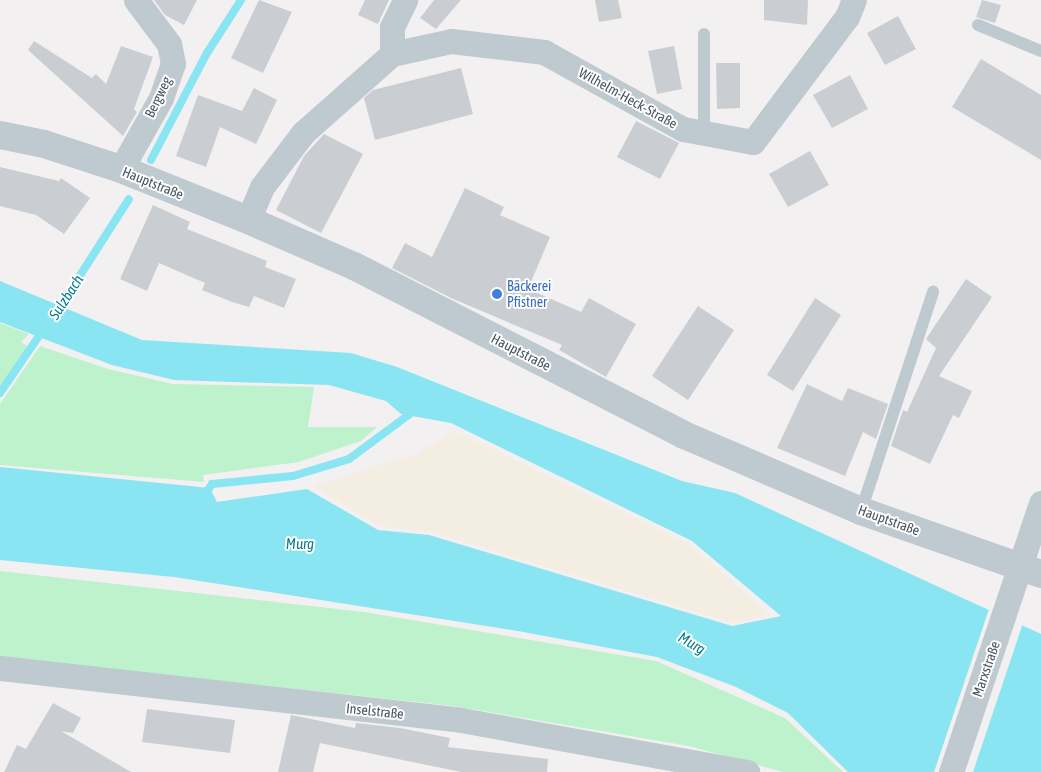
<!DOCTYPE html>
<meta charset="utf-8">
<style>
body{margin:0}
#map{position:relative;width:1041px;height:772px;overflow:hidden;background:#f3f0f1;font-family:"Asap Condensed",sans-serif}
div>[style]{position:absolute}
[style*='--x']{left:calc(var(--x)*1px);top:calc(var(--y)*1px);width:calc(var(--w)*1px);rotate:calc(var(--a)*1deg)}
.green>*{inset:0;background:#bdf2cd}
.sand>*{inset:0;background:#f4ede1}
.water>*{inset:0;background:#88e5f1}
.pier>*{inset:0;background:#f3f0f1}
.stream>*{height:8px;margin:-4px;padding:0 4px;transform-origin:4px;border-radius:4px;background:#88e5f1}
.building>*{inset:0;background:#caced3}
.service>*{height:12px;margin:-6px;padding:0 6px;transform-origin:6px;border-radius:6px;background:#bec9d0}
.minor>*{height:25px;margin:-12.5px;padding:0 12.5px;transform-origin:12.5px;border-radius:12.5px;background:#bec9d0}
.tertiary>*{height:28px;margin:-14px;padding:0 14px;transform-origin:14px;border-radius:14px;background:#bec9d0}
.dots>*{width:14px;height:14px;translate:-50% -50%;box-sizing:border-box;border:2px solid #fff;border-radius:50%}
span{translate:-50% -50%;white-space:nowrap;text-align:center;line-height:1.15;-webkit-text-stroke:4px #fff;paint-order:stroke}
.street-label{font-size:14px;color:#47565f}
.shop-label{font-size:14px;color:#366cbe}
.left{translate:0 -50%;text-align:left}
.water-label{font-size:15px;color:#077c8c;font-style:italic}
</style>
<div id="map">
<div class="green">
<i style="clip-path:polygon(0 323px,29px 334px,21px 342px,29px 347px,0 387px)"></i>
<i style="clip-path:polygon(40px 346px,108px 369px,173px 384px,314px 387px,308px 427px,377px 427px,361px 441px,299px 462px,203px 475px,204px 482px,0 465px,0 404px)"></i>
<i style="clip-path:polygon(0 571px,364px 612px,656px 661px,785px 718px,843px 772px,783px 772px,689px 746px,454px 706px,0 657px)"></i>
</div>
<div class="sand">
<i style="clip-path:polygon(455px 431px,689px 544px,771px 615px,733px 623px,431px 532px,380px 526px,313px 486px,416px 454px)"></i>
</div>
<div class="water">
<i style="clip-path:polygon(0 281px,142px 340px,351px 353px,397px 367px,682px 481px,735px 493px,1041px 634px,1041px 772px,848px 772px,788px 713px,736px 687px,657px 657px,518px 631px,174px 577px,0 560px,0 467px,210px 488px,217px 502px,307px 489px,378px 530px,429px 535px,732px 626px,781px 616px,692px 541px,451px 423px,401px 414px,386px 401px,329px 385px,174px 380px,112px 365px,0 322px)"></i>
</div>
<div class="pier">
<i style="clip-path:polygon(989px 609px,1023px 623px,973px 772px,934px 772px)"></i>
</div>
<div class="stream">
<i style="--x:151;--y:160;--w:121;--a:-62.4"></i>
<i style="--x:207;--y:53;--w:63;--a:-57.3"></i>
<i style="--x:56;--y:313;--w:135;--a:-57.4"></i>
<i style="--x:0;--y:393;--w:76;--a:-55.7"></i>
<i style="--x:205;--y:494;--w:12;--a:-55"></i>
<i style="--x:212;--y:484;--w:81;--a:-5.6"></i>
<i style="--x:293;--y:476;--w:59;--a:-16.9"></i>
<i style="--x:349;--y:459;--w:86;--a:-36.5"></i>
</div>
<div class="building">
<i style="clip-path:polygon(154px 0,197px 0,184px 25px,165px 15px)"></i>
<i style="clip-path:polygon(259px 0,292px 12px,263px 73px,231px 58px)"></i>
<i style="clip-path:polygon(365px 0,389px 0,378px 24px,358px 15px)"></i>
<i style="clip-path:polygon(434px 0,461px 0,436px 29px,420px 18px)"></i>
<i style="clip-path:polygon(595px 0,618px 0,622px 18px,599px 22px)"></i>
<i style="clip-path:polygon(764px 0,808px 0,807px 25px,764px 20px)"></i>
<i style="clip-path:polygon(982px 0,1001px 5px,995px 23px,976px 17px)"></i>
<i style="clip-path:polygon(898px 16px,916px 49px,885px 65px,867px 33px)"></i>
<i style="clip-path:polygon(34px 41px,92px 78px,96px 74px,106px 84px,121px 46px,153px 57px,134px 109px,137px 112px,123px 136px,28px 50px)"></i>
<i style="clip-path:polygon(674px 46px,682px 89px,657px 94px,648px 51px)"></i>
<i style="clip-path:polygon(981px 59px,1041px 95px,1041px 160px,952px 107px)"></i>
<i style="clip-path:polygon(716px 63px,740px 63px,740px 108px,717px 109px)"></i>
<i style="clip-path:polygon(461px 68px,473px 114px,375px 140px,364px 98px,373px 90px)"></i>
<i style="clip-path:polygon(850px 75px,868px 109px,832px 128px,813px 95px)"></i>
<i style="clip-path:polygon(254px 88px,277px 100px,256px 144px,220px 127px,206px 167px,176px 156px,198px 95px,242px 111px)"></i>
<i style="clip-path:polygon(636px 121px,679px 143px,660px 179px,617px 157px)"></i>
<i style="clip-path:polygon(324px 134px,363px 154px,321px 233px,276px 210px,304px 156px)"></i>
<i style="clip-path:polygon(810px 151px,829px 185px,788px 207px,769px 174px)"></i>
<i style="clip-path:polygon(0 167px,59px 181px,61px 178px,90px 198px,64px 234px,36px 215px,0 206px)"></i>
<i style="clip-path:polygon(465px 188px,504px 207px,500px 215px,550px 237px,528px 289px,581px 312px,589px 298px,636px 324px,606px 377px,559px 350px,562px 345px,451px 298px,392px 268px,405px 243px,432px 257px)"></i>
<i style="clip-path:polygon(153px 205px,190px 222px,187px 229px,267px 261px,265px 267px,296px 279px,284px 308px,254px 296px,249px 307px,232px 302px,202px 290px,205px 283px,159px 263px,147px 291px,120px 279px)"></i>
<i style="clip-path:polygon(966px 279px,992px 297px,939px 376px,972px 391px,959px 418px,953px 415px,930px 464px,891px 446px,903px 410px,907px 412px,936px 348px,926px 339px)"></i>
<i style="clip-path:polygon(815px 298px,841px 315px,793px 391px,767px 375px)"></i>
<i style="clip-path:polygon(698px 306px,734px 330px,688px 400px,652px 376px)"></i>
<i style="clip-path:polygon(807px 384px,842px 401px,848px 388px,888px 404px,876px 439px,863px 432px,845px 476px,777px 448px)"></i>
<i style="clip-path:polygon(53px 703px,81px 718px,73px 733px,61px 731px,131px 772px,4px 772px,17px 745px,26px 749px)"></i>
<i style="clip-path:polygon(147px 709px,235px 720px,230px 753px,142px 742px)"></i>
<i style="clip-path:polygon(291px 715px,355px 728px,356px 723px,400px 728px,450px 738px,448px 747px,548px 759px,547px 772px,461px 772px,320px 743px,313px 772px,278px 772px)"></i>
</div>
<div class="service">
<i style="--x:978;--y:25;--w:68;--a:22.4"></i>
<i style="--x:704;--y:34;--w:101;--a:90"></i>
<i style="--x:861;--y:511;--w:231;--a:-71.8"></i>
</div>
<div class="minor">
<i style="--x:392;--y:54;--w:27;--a:-90"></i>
<i style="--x:392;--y:27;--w:30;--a:-64"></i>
<i style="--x:121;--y:169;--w:81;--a:-60.6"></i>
<i style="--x:161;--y:98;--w:36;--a:-71"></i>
<i style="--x:173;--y:64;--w:20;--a:-101"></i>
<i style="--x:169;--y:44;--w:55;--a:-126.9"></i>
<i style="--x:248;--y:220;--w:36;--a:-67"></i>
<i style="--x:262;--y:187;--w:68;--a:-52.8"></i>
<i style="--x:303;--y:133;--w:119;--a:-41.6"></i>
<i style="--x:392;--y:54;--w:60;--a:-12.4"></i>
<i style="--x:451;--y:41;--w:94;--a:6.7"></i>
<i style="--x:544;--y:52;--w:159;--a:29"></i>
<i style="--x:683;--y:129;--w:71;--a:10.5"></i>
<i style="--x:753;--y:142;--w:156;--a:-53.1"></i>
<i style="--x:847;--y:17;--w:18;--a:-68"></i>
<i style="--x:0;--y:668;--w:464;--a:6.4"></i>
<i style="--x:461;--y:720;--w:291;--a:10.3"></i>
<i style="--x:951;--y:772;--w:284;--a:-71.5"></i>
</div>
<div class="tertiary">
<i style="--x:0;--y:135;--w:45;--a:11.6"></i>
<i style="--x:44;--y:144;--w:81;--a:18"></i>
<i style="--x:121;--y:169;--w:137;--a:21.9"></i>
<i style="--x:248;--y:220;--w:116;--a:23.5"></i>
<i style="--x:354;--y:266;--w:371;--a:27.1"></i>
<i style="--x:684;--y:435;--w:193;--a:23.2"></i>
<i style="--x:861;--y:511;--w:191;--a:19.3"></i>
</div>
<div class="dots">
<i style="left:497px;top:294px;background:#3f7fe0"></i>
</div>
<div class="street-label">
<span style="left:158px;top:97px;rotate:-64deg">Bergweg</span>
<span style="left:628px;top:98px;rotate:29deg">Wilhelm-Heck-Straße</span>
<span style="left:153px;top:183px;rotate:22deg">Hauptstraße</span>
<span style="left:521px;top:352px;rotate:27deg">Hauptstraße</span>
<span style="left:889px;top:520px;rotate:20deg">Hauptstraße</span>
<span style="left:986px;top:669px;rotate:-71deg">Marxstraße</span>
<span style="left:375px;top:711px;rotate:6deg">Inselstraße</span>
</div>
<div class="shop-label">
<span class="left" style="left:507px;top:294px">Bäckerei<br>Pfistner</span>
</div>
<div class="water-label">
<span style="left:66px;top:297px;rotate:-57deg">Sulzbach</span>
<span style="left:300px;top:544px">Murg</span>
<span style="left:692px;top:643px;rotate:31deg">Murg</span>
</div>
</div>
